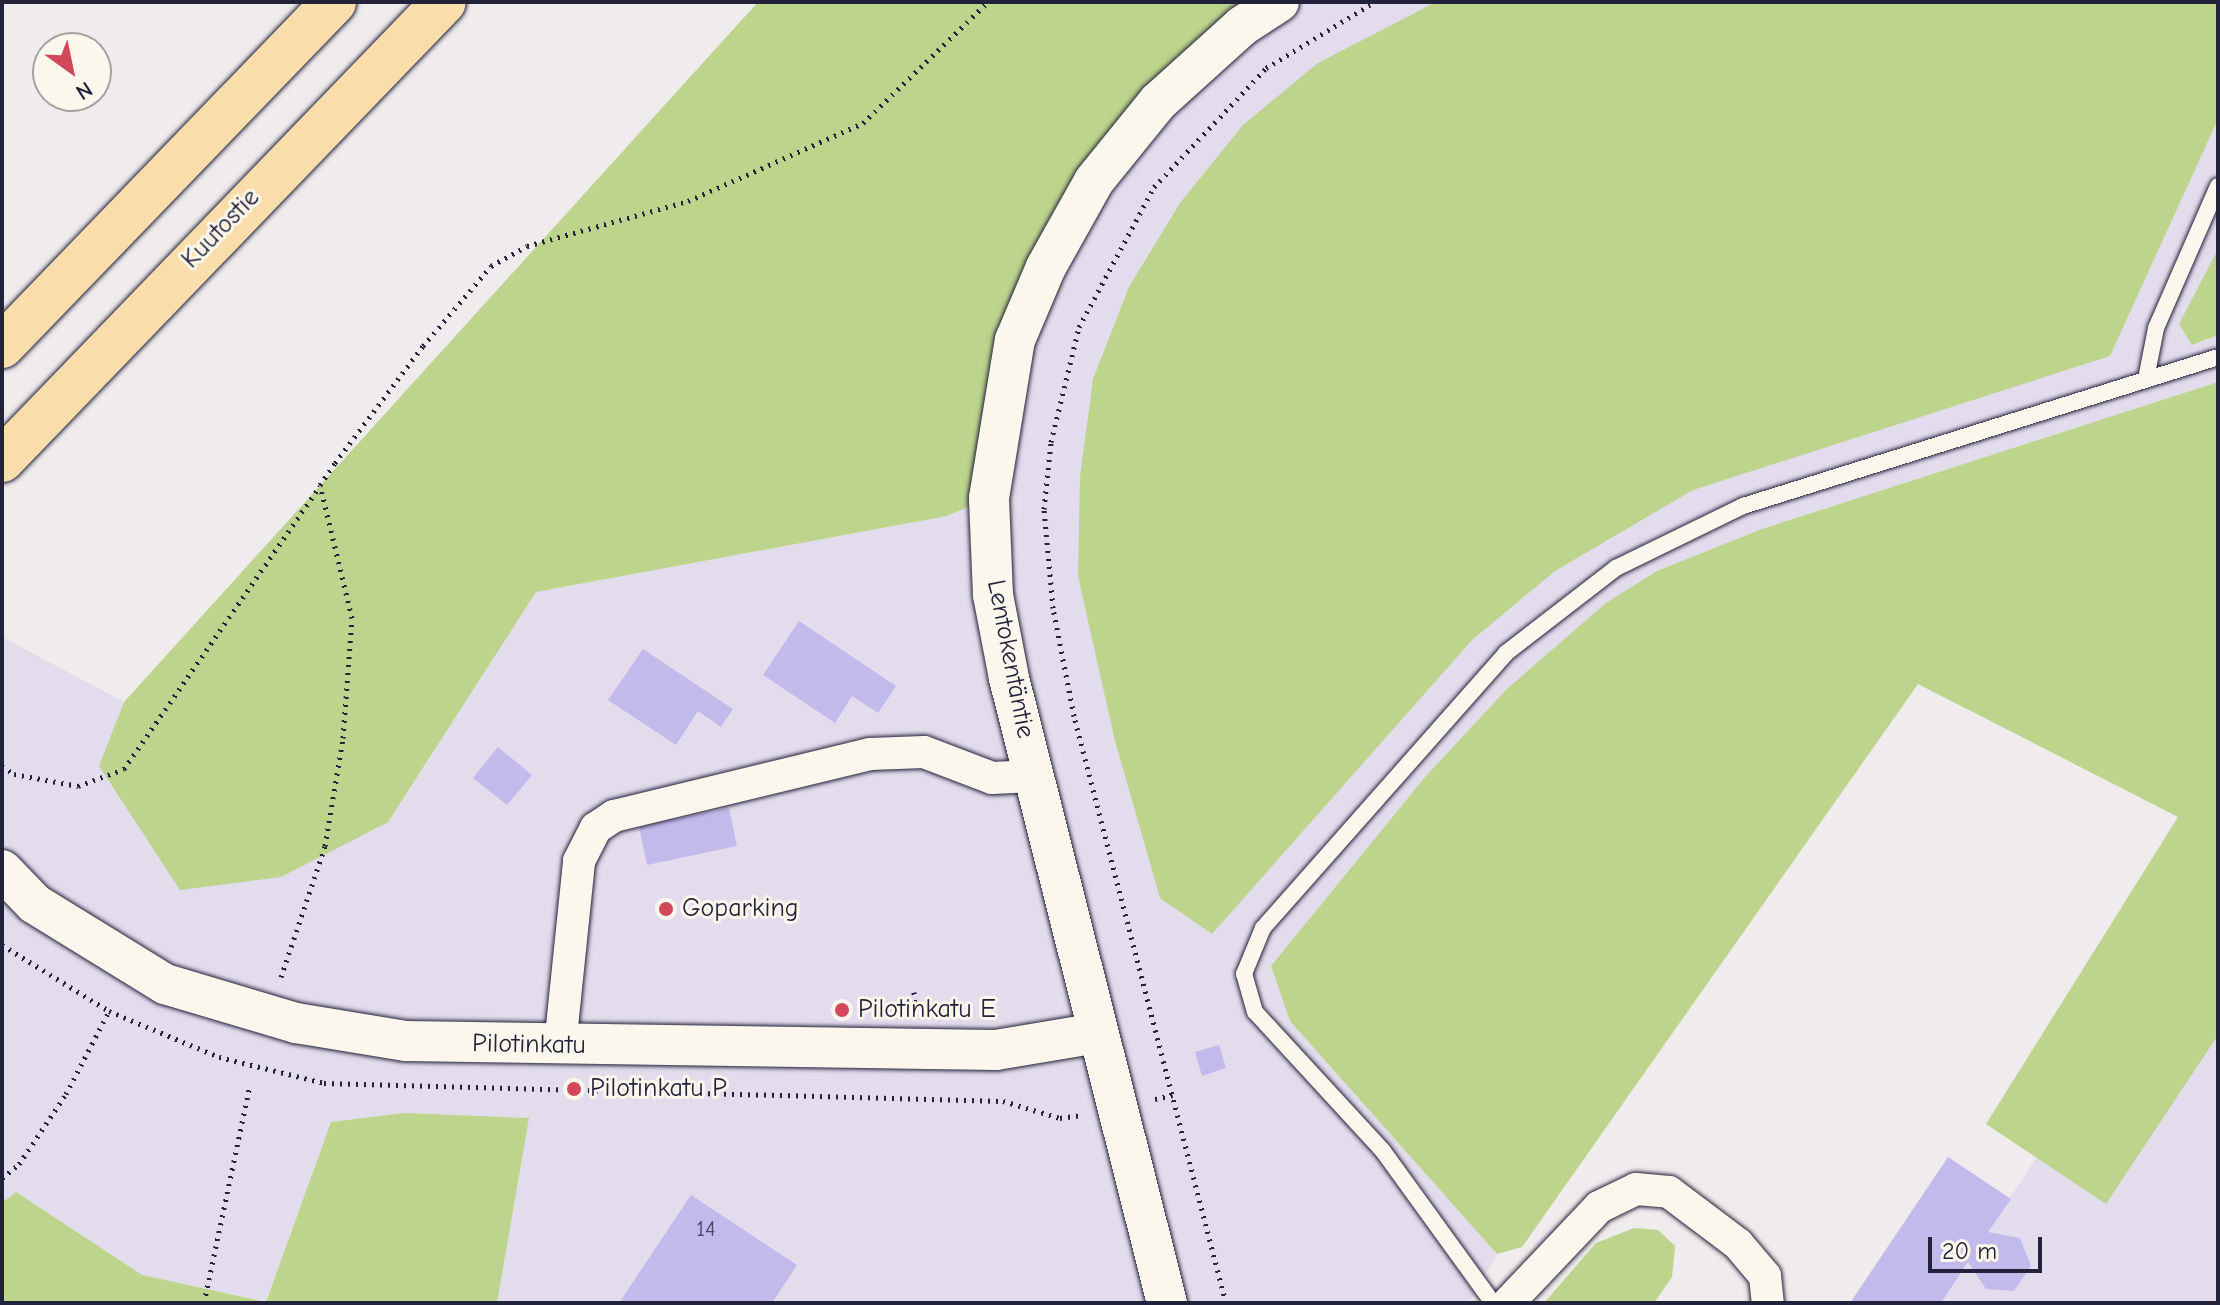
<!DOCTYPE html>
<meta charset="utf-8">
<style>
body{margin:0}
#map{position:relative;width:2220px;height:1305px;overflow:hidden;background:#f0ebec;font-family:"Comic Neue",sans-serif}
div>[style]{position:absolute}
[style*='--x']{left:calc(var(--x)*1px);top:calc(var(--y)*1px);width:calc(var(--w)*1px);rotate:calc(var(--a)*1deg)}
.built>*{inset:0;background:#e2dcec}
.green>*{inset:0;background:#bcd48b}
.building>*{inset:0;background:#c3baec}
.path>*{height:5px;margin-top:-2.5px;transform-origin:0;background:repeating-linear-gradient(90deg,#22223b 0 2px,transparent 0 8px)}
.roads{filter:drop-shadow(0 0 2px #22223b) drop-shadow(0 0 2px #22223b)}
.service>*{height:16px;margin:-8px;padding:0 8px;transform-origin:8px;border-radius:8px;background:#fbf7ec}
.minor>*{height:32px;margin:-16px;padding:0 16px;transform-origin:16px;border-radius:16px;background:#fbf7ec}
.tertiary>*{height:40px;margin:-20px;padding:0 20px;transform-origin:20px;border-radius:20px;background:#fbf7ec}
.trunk>*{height:44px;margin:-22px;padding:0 22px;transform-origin:22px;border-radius:22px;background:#f9deab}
.dots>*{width:22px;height:22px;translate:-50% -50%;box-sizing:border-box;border:4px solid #fbf7ec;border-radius:50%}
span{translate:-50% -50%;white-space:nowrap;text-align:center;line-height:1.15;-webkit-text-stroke:6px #fbf7ec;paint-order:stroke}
.number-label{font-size:22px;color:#4a4867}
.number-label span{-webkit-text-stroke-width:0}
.street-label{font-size:26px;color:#22223b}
.poi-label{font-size:26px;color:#22223b}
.left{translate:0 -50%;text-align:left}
.frame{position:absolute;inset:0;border:4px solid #22223b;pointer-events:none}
.north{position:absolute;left:32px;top:32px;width:80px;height:80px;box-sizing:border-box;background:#fbf7ec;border:2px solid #a4a2a5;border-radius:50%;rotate:147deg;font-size:22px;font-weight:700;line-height:32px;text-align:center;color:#22223b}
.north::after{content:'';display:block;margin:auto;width:28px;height:36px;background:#d1495b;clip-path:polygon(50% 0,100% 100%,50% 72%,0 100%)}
.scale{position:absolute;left:1928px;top:1237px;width:114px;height:36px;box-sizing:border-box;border:4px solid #22223b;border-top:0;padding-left:10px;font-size:24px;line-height:28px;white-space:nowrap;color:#22223b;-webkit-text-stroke:6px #fbf7ec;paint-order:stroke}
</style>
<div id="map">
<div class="built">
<i style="clip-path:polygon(1279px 2px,2218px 2px,2218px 249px,2179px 324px,2193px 345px,2218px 335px,2218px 382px,1762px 529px,1508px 689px,1425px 777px,1271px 966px,1405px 1147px,1497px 1254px,1469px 1303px,497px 1303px,528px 1118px,405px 1113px,331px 1122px,266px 1302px,142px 1275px,16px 1192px,2px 1203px,2px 637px,124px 702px,99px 766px,388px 822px,536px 592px,947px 516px,989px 498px,1003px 408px,1094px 181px)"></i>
<i style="clip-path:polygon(2218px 923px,2218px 1303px,1941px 1303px,2037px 1157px,2052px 1166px)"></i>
</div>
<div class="green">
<i style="clip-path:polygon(758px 2px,1279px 2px,1242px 26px,1046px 267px,989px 498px,947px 516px,536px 592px,388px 822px,281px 877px,180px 890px,99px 766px,124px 702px)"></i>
<i style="clip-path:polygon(1436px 2px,2218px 2px,2218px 119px,2110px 356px,1693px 490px,1555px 571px,1472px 640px,1212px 934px,1160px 898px,1115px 741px,1078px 576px,1080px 477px,1093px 379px,1129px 287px,1180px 203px,1243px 125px,1318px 63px)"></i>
<i style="clip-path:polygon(2218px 249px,2218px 335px,2192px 345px,2179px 324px)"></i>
<i style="clip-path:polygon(2218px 382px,2218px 1035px,2106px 1204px,1986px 1124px,2178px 817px,1918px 684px,1522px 1247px,1497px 1254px,1290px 1021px,1271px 966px,1425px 777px,1508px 688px,1606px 603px,1657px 571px,1762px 529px)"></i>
<i style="clip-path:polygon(405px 1113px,529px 1118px,497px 1303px,2px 1303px,2px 1203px,16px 1192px,142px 1275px,266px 1302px,331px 1122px)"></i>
<i style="clip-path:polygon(1634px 1228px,1658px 1230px,1675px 1246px,1672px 1277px,1654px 1303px,1544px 1303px,1596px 1243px)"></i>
</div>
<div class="building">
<i style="clip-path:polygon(799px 621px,896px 686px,878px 713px,852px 696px,835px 723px,763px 675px)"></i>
<i style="clip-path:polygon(643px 649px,733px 709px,721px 727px,698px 711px,676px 745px,608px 700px)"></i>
<i style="clip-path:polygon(498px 747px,532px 775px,507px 805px,473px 778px)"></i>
<i style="clip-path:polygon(729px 808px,737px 846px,647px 865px,639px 827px)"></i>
<i style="clip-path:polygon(1219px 1045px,1226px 1068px,1202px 1076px,1195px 1052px)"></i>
<i style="clip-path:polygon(1948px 1157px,2011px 1199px,1988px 1232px,2020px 1238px,2031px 1266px,2014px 1291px,1986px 1289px,1968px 1262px,1941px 1303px,1850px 1303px)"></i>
<i style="clip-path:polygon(691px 1195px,797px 1265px,772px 1303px,619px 1303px)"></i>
</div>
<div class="path">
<i style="--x:2;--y:766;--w:14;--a:34"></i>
<i style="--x:14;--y:774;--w:65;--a:10.6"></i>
<i style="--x:78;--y:786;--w:49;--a:-20.3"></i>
<i style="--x:124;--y:769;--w:344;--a:-55.3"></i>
<i style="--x:2;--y:945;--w:126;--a:31.7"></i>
<i style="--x:109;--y:1011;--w:119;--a:22.7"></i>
<i style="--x:219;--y:1057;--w:108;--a:13.9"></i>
<i style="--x:324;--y:1083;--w:679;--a:1.52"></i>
<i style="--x:1003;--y:1101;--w:59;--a:16.6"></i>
<i style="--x:1060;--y:1118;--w:22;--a:-8"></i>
<i style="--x:281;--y:977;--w:138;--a:-71.4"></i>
<i style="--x:325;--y:846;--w:109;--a:-80.5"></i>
<i style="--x:343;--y:738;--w:120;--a:-85.7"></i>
<i style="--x:352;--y:618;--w:137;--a:-103.5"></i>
<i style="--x:320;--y:485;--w:27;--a:-56"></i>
<i style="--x:335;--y:463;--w:146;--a:-53.1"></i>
<i style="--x:423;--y:346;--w:105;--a:-49.6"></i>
<i style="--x:491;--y:266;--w:41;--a:-29.1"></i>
<i style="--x:527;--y:246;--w:167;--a:-15.6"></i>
<i style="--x:688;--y:201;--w:192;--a:-24"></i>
<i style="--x:863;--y:123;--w:174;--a:-44.1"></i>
<i style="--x:914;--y:992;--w:19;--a:87"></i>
<i style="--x:1155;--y:1099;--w:18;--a:-13"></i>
<i style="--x:2;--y:1178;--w:22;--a:-39"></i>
<i style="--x:19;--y:1164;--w:84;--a:-56.1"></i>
<i style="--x:66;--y:1094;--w:93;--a:-62.6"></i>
<i style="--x:204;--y:1303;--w:219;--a:-78.1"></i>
<i style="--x:1226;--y:1303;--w:606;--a:-104.52"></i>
<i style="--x:1074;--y:716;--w:110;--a:-101"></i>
<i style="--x:1053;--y:608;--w:99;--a:-95.2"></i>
<i style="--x:1044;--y:509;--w:67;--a:-84"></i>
<i style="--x:1051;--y:442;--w:118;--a:-76.3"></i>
<i style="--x:1079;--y:327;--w:159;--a:-61.8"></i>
<i style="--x:1154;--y:187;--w:163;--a:-46.7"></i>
<i style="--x:1266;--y:68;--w:127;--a:-31.4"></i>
</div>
<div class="roads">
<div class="service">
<i style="--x:2146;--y:379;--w:52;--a:-78.9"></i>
<i style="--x:2156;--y:328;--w:155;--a:-66.4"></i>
<i style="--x:1493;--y:1303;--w:188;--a:-125.9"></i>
<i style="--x:1383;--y:1151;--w:189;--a:-132.6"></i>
<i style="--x:1255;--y:1012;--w:40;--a:-106"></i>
<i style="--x:1244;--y:974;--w:50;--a:-67.6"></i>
<i style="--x:1263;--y:928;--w:367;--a:-48.5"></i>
<i style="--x:1506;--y:653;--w:139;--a:-37.7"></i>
<i style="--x:1616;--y:568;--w:141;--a:-26"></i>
<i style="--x:1743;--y:506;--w:498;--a:-17.4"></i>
</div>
<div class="minor">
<i style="--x:560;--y:1046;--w:186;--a:-84.1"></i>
<i style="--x:579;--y:861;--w:37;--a:-63"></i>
<i style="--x:596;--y:828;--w:22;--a:-34"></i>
<i style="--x:614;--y:816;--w:263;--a:-13.6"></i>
<i style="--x:870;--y:754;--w:54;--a:-2.1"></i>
<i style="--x:924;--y:752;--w:73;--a:20.9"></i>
<i style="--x:992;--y:778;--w:42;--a:-2.7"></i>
<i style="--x:1508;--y:1303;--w:132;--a:-46.5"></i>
<i style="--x:1599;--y:1207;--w:41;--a:-25.9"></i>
<i style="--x:1636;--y:1189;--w:33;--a:5"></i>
<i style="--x:1669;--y:1192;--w:86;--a:37"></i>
<i style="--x:1738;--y:1244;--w:42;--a:49.8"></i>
<i style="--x:1765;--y:1276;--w:27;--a:84"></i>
</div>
<div class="tertiary">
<i style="--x:2;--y:870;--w:47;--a:45.9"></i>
<i style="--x:35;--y:904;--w:153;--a:31.6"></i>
<i style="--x:165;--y:984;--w:137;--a:16.6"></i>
<i style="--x:296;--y:1023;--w:111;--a:9.3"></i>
<i style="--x:406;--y:1041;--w:590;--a:0.87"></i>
<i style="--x:996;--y:1050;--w:103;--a:-9.5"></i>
<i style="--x:1167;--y:1303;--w:645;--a:-104.19"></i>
<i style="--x:1009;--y:678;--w:85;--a:-100.9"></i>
<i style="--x:993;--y:595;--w:97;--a:-92.4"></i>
<i style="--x:989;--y:498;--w:160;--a:-80.7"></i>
<i style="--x:1015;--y:340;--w:79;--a:-67"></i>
<i style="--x:1046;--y:267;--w:98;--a:-60.8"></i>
<i style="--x:1094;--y:181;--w:102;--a:-51"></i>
<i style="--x:1158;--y:102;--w:113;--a:-42.1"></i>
<i style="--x:1242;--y:26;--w:44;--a:-33"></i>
</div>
<div class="trunk">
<i style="--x:2;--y:346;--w:478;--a:-46"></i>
<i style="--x:2;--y:460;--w:636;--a:-46.02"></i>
</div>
</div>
<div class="dots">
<i style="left:666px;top:909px;background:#d1495b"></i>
<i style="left:842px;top:1010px;background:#d1495b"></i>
<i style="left:574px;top:1089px;background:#d1495b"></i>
</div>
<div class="number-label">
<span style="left:706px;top:1230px">14</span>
</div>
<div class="street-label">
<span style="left:221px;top:229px;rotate:-46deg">Kuutostie</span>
<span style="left:1010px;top:659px;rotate:79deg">Lentokentäntie</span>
<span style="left:529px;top:1045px;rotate:1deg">Pilotinkatu</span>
</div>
<div class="poi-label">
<span class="left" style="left:682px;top:909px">Goparking</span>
<span class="left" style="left:858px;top:1010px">Pilotinkatu E</span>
<span class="left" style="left:590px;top:1089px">Pilotinkatu P</span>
</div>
<div class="frame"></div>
<div class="north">N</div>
<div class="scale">20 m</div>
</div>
